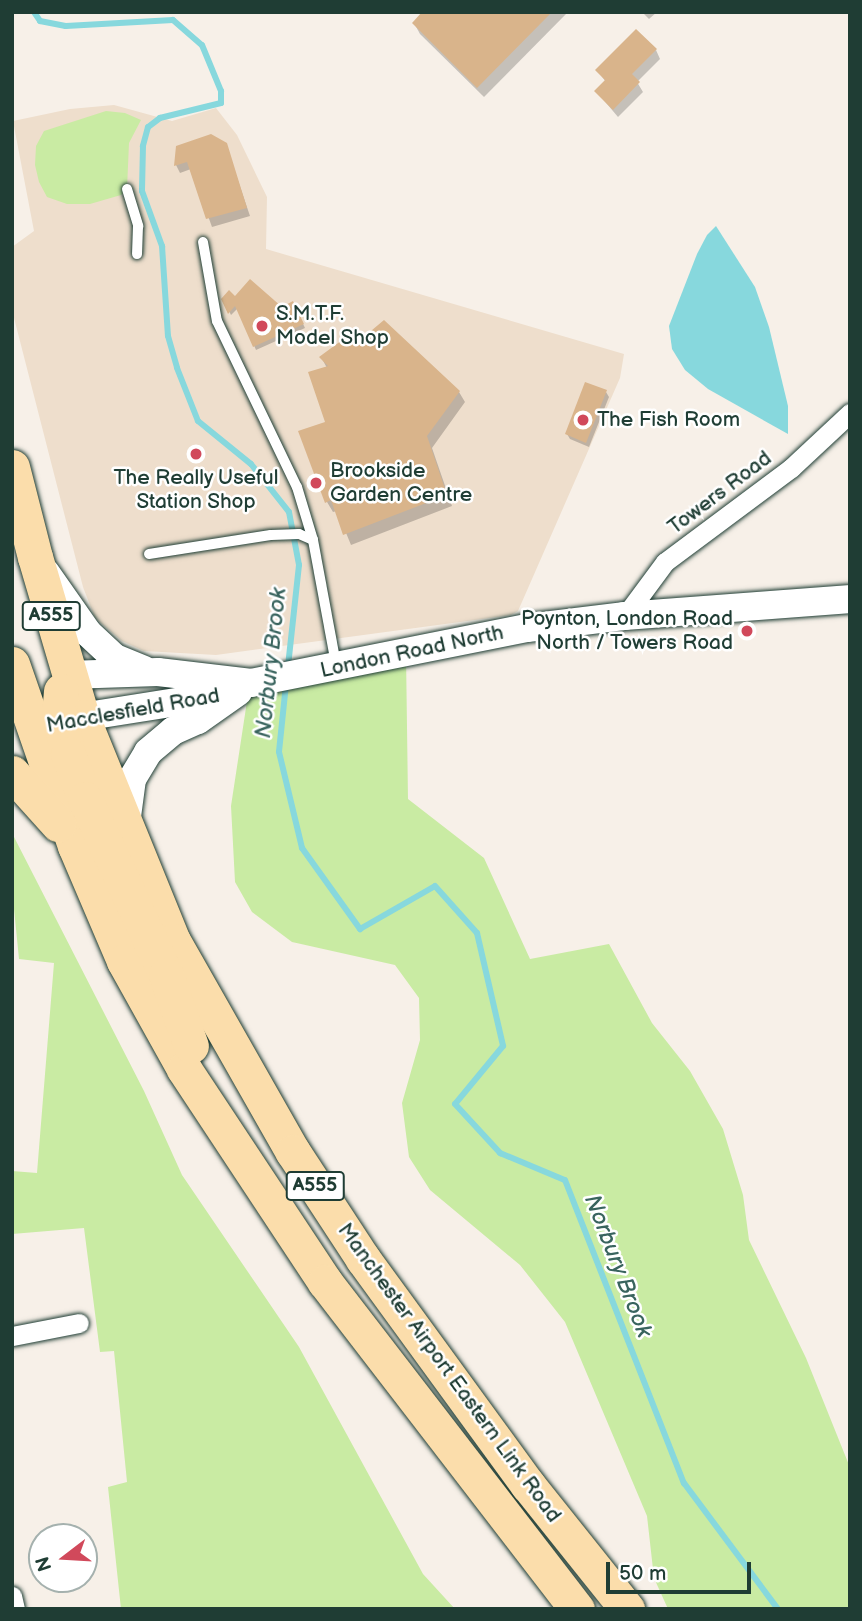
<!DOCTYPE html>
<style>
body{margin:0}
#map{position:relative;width:862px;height:1621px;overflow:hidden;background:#f7f0e8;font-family:"Balsamiq Sans",sans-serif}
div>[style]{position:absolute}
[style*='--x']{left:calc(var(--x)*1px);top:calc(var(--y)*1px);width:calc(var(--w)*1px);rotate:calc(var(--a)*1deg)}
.built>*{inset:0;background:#eedecc}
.green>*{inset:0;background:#c9eba3}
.water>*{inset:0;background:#87d8dd}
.shadow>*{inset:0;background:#0003}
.stream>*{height:6px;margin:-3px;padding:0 3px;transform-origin:3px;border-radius:3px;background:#87d8dd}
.building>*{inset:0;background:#d9b48b}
.roads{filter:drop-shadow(0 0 2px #1f3d34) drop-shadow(0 0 2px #1f3d34)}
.lane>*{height:10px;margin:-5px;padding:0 5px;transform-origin:5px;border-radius:5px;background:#fff}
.street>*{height:19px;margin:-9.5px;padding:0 9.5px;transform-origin:9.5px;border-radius:9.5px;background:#fff}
.secondary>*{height:28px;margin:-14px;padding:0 14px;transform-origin:14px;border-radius:14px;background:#fff}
.highway>*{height:35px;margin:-17.5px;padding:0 17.5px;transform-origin:17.5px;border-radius:17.5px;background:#fbddab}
.dots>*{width:19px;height:19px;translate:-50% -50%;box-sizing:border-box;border:4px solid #fff;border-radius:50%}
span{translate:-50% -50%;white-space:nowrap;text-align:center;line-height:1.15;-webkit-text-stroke:5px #fff;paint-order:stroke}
.shield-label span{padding:2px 5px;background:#fff;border:2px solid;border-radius:5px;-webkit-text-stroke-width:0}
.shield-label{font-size:19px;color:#1f3d34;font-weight:700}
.poi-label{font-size:21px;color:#1f3d34}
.left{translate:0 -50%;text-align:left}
.right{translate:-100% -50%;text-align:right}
.street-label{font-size:21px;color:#1f3d34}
.water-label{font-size:23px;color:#39645e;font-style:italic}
.frame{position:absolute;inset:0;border:14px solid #1f3d34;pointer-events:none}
.north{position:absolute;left:28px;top:1523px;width:70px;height:70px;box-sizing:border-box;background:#fff;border:2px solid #a5b1ae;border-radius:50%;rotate:253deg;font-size:19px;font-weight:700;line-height:28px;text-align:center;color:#1f3d34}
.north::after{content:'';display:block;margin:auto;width:24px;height:32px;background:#d1495b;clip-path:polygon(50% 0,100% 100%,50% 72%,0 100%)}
.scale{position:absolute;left:606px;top:1562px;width:145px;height:32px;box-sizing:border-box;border:4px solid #1f3d34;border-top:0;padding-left:9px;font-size:21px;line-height:24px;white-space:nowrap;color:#1f3d34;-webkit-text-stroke:5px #fff;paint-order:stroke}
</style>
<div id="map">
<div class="built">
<i style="clip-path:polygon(114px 105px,172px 121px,216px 108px,237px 135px,267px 197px,266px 249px,624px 354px,620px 378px,518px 611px,511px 615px,216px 655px,144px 651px,122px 641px,95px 618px,83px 587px,12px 310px,12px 247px,34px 231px,13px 121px,70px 109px)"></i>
</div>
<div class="green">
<i style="clip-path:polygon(106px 111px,125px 113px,141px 120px,129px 143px,127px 189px,121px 195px,90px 204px,67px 204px,47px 197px,39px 182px,35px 165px,36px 146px,44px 131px)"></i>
<i style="clip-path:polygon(406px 654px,408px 799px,484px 858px,530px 959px,609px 944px,652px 1023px,690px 1071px,723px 1129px,743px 1195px,749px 1240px,806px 1358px,849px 1465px,850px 1609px,668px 1609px,654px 1578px,647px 1516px,565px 1322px,520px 1265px,430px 1190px,409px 1157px,402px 1103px,420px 1040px,419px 998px,395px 965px,292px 942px,252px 912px,235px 882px,231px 806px,249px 688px)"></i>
<i style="clip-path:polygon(12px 833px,144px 1091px,182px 1175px,299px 1347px,423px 1574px,455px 1609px,121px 1609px,108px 1487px,127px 1482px,114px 1351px,100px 1352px,84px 1228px,12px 1234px,12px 1171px,37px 1173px,54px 963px,19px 959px,12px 889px)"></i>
</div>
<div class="water">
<i style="clip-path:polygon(716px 226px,755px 287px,769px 327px,788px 406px,788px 434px,708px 389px,685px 370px,672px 349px,669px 326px,697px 254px,707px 235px)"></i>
</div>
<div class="shadow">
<i style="clip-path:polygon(425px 12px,568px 12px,484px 97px,420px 34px,414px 23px)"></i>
<i style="clip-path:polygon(642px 12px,657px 12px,649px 19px)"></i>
<i style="clip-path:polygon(656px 50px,660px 59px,637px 82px,643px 92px,618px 117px,596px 91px,606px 82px,597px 70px)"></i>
<i style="clip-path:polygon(226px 145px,250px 216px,212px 227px,191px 169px,180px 173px,176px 165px)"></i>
<i style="clip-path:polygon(236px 298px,282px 309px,293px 303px,305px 328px,256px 350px,238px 308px,231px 315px,223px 299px)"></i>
<i style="clip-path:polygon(321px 357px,459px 392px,465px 402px,432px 448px,452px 506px,351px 545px,337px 511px,333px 512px,327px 502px,327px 368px)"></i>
<i style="clip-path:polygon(606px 392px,609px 397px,589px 447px,570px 439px,567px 434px)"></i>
</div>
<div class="stream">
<i style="--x:34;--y:12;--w:11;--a:56"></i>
<i style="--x:40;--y:21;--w:26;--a:11"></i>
<i style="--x:66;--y:26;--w:107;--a:-3.2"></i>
<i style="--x:173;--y:20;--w:38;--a:41"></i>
<i style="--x:202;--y:45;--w:50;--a:67.6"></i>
<i style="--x:221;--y:91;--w:12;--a:90"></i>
<i style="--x:221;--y:103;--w:63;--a:166.2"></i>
<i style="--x:160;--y:118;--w:15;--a:143"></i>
<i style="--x:148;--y:127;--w:20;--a:105"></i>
<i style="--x:143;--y:146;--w:45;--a:91.3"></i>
<i style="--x:142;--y:191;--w:59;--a:70"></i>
<i style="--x:162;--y:246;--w:90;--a:86.2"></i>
<i style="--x:168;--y:336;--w:33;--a:74"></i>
<i style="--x:177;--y:368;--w:57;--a:68.4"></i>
<i style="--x:198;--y:421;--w:68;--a:39.1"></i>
<i style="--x:251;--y:464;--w:61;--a:51.6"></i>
<i style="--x:289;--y:512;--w:54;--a:79.3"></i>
<i style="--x:299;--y:565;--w:103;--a:96.2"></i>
<i style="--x:286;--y:684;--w:68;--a:95.9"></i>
<i style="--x:279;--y:752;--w:99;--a:76.5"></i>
<i style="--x:302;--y:848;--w:100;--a:54.4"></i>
<i style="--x:360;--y:929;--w:86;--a:-29.8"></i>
<i style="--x:435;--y:886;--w:63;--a:48.2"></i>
<i style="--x:477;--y:933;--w:116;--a:77"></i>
<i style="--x:503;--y:1046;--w:75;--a:129.6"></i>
<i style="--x:455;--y:1104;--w:67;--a:47.4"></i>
<i style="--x:500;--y:1153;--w:70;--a:22.6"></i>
<i style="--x:565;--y:1180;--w:326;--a:68.6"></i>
<i style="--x:684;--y:1483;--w:157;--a:53.3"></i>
</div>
<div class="building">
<i style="clip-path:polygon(422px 12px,552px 12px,477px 88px,412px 23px)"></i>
<i style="clip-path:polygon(636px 29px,657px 49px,632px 74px,640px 82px,613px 110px,594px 91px,605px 80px,595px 70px)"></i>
<i style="clip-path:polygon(211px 134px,227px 143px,247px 208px,206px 219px,187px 162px,174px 166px,176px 146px)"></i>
<i style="clip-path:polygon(250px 279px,282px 307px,293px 301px,304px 324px,253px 347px,235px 306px,228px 314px,221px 299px,229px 290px,235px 296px)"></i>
<i style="clip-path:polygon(384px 320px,460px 391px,427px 436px,447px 495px,343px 535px,331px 500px,325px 503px,298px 431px,325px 422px,308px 372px,328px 366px,319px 357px,349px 335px,359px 341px)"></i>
<i style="clip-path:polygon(585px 382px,607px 390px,586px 443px,565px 434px)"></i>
</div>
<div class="roads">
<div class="lane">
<i style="--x:127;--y:189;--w:39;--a:73"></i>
<i style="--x:138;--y:226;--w:28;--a:92"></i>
<i style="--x:203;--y:242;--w:80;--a:80"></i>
<i style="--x:217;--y:321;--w:184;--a:64.3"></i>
<i style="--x:297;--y:487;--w:55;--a:73.2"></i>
<i style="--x:313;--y:540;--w:126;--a:79.5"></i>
<i style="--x:149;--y:554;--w:123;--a:-8.9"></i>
<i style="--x:271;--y:535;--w:28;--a:-2"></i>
<i style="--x:299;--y:534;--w:15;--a:23"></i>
</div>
<div class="street">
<i style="--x:625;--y:616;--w:67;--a:-53.5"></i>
<i style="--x:665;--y:562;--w:157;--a:-36.7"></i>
<i style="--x:791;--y:468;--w:81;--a:-43"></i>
<i style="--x:12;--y:1336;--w:68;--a:-11"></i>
<i style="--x:12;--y:1596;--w:13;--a:77"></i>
</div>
<div class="secondary">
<i style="--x:46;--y:573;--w:73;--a:55"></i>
<i style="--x:88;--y:633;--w:37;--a:43"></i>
<i style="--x:115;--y:658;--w:31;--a:22"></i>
<i style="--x:68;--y:675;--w:90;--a:-1.9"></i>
<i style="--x:158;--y:672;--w:94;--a:6.7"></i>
<i style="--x:251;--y:683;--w:281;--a:-11.3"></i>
<i style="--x:527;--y:628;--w:99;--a:-7"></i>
<i style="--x:625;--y:616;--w:226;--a:-4.3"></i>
<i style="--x:82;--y:717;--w:153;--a:-9"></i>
<i style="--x:126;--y:824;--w:45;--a:-82.4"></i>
<i style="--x:132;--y:779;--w:31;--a:-59"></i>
<i style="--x:148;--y:752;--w:33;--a:-40"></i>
<i style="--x:173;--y:731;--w:27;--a:-24"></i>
<i style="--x:198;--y:720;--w:49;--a:-35"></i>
</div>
<div class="highway">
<i style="--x:12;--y:467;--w:93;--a:75.7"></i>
<i style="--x:35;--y:557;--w:167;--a:73.6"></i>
<i style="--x:82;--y:717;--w:242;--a:67.9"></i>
<i style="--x:173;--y:941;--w:243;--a:60.4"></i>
<i style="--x:293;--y:1152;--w:128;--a:56.8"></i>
<i style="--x:363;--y:1259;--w:280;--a:53.9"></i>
<i style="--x:528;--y:1485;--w:159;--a:51.4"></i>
<i style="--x:12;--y:664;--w:193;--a:70.9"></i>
<i style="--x:75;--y:846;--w:125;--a:66.9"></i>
<i style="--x:124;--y:961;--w:124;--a:60.9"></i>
<i style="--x:184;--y:1069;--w:255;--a:56.5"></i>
<i style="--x:325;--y:1282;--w:413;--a:52.4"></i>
<i style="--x:61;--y:691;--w:22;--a:95"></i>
<i style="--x:59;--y:713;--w:42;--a:77.6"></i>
<i style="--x:68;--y:754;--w:48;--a:69.3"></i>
<i style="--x:85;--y:799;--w:194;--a:65.3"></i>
<i style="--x:166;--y:975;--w:75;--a:70.6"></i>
<i style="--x:12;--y:773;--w:69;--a:48"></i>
</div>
</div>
<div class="dots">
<i style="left:262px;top:326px;background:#d1495b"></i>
<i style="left:583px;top:420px;background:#d1495b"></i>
<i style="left:196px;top:454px;background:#d1495b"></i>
<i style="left:316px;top:483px;background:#d1495b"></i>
<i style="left:747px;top:631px;background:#d1495b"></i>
</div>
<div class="shield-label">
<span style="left:51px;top:616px">A555</span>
<span style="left:315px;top:1186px">A555</span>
</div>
<div class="poi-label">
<span class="left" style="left:276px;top:326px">S.M.T.F.<br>Model Shop</span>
<span class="left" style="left:597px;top:420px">The Fish Room</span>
<span class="left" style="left:330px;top:483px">Brookside<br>Garden Centre</span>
<span style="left:196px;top:490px">The Really Useful<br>Station Shop</span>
<span class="right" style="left:733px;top:631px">Poynton, London Road<br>North / Towers Road</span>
</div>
<div class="street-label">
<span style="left:720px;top:493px;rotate:-37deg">Towers Road</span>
<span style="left:412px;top:652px;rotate:-12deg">London Road North</span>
<span style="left:133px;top:711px;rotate:-10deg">Macclesfield Road</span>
<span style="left:449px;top:1373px;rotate:54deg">Manchester Airport Eastern Link Road</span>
</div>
<div class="water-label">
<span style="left:271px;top:663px;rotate:-84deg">Norbury Brook</span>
<span style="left:618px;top:1266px;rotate:69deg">Norbury Brook</span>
</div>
<div class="frame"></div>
<div class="north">N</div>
<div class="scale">50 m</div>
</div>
